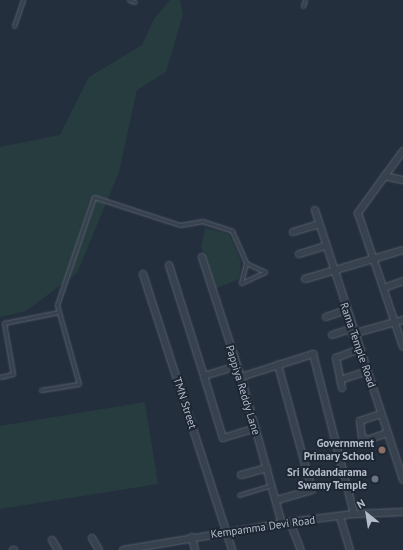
<!DOCTYPE html>
<style>
body{margin:0}
#map{position:relative;width:403px;height:550px;overflow:hidden;background:#242f3e;font-family:"PT Sans",sans-serif}
div>[style]{position:absolute}
[style*='--x']{left:calc(var(--x)*1px);top:calc(var(--y)*1px);width:calc(var(--w)*1px);rotate:calc(var(--a)*1deg)}
.green>*{inset:0;background:#263c3f}
.roads{filter:drop-shadow(0 0 1px #565f6c) drop-shadow(0 0 1px #565f6c)}
.lane>*{height:3px;margin:-1.5px;padding:0 1.5px;transform-origin:1.5px;border-radius:1.5px;background:#38414e}
.street>*{height:6px;margin:-3px;padding:0 3px;transform-origin:3px;border-radius:3px;background:#38414e}
.dots>*{width:11px;height:11px;translate:-50% -50%;box-sizing:border-box;border:2px solid #1d2633;border-radius:50%}
span{translate:-50% -50%;white-space:nowrap;text-align:center;line-height:1.15;-webkit-text-stroke:4px #1d2633;paint-order:stroke}
.street-label{font-size:11px;color:#b4bcc9}
.poi-label{font-size:11px;color:#b4bcc9;font-weight:700}
.right{translate:-100% -50%;text-align:right}
.north{position:absolute;left:347px;top:494px;width:40px;height:40px;-webkit-text-stroke:3px #1d2633;paint-order:stroke;rotate:330deg;font-size:11px;font-weight:700;line-height:16px;text-align:center;color:#b4bcc9}
.north::after{content:'';display:block;margin:auto;width:14px;height:18px;background:#b4bcc9;clip-path:polygon(50% 0,100% 100%,50% 72%,0 100%)}
</style>
<div id="map">
<div class="green">
<i style="clip-path:polygon(170px 0,180px 0,183px 14px,166px 72px,137px 90px,119px 172px,77px 273px,26px 311px,0 317px,0 147px,60px 135px,89px 77px,142px 45px,154px 19px)"></i>
<i style="clip-path:polygon(205px 228px,229px 234px,241px 261px,239px 279px,215px 289px,201px 247px)"></i>
<i style="clip-path:polygon(145px 402px,158px 484px,0 509px,0 426px)"></i>
</div>
<div class="roads">
<div class="lane">
<i style="--x:129;--y:0;--w:6;--a:18"></i>
<i style="--x:303;--y:6;--w:6;--a:-72"></i>
<i style="--x:14;--y:26;--w:28;--a:-71"></i>
<i style="--x:0;--y:377;--w:13;--a:-13"></i>
<i style="--x:13;--y:374;--w:52;--a:-100"></i>
<i style="--x:4;--y:323;--w:56;--a:-11.3"></i>
<i style="--x:41;--y:390;--w:38;--a:-9"></i>
<i style="--x:79;--y:384;--w:82;--a:-105.6"></i>
<i style="--x:57;--y:305;--w:114;--a:-71.1"></i>
<i style="--x:94;--y:197;--w:90;--a:18"></i>
<i style="--x:180;--y:225;--w:22;--a:-10"></i>
<i style="--x:202;--y:221;--w:32;--a:18"></i>
<i style="--x:232;--y:231;--w:35;--a:66"></i>
<i style="--x:246;--y:263;--w:21;--a:25"></i>
<i style="--x:265;--y:272;--w:26;--a:155"></i>
<i style="--x:241;--y:283;--w:21;--a:-76"></i>
<i style="--x:239;--y:495;--w:34;--a:-17"></i>
</div>
<div class="street">
<i style="--x:403;--y:151;--w:77;--a:126"></i>
<i style="--x:358;--y:213;--w:141;--a:71.4"></i>
<i style="--x:384;--y:176;--w:19;--a:12"></i>
<i style="--x:315;--y:210;--w:284;--a:71.9"></i>
<i style="--x:293;--y:232;--w:27;--a:-17"></i>
<i style="--x:299;--y:254;--w:28;--a:-17"></i>
<i style="--x:202;--y:257;--w:126;--a:72"></i>
<i style="--x:241;--y:377;--w:153;--a:74.4"></i>
<i style="--x:169;--y:265;--w:116;--a:72.5"></i>
<i style="--x:204;--y:376;--w:34;--a:-17"></i>
<i style="--x:143;--y:274;--w:290;--a:72.1"></i>
<i style="--x:305;--y:279;--w:102;--a:-16.5"></i>
<i style="--x:384;--y:288;--w:20;--a:-20"></i>
<i style="--x:326;--y:317;--w:21;--a:-19"></i>
<i style="--x:352;--y:334;--w:53;--a:-15.4"></i>
<i style="--x:332;--y:335;--w:22;--a:-18"></i>
<i style="--x:204;--y:376;--w:65;--a:73"></i>
<i style="--x:223;--y:438;--w:34;--a:-17"></i>
<i style="--x:241;--y:377;--w:76;--a:-17.7"></i>
<i style="--x:313;--y:354;--w:165;--a:75.6"></i>
<i style="--x:340;--y:380;--w:28;--a:-18"></i>
<i style="--x:342;--y:388;--w:31;--a:-101"></i>
<i style="--x:336;--y:358;--w:26;--a:-21"></i>
<i style="--x:381;--y:414;--w:22;--a:162"></i>
<i style="--x:360;--y:421;--w:16;--a:83"></i>
<i style="--x:362;--y:437;--w:6;--a:31"></i>
<i style="--x:367;--y:440;--w:21;--a:-19"></i>
<i style="--x:241;--y:475;--w:27;--a:-15"></i>
<i style="--x:277;--y:500;--w:36;--a:-16"></i>
<i style="--x:312;--y:490;--w:130;--a:-105.2"></i>
<i style="--x:340;--y:517;--w:34;--a:73"></i>
<i style="--x:290;--y:522;--w:30;--a:69"></i>
<i style="--x:192;--y:537;--w:13;--a:77"></i>
<i style="--x:92;--y:538;--w:14;--a:60"></i>
<i style="--x:52;--y:540;--w:12;--a:59"></i>
<i style="--x:13;--y:550;--w:1;--a:0"></i>
<i style="--x:123;--y:550;--w:169;--a:-9.5"></i>
<i style="--x:290;--y:522;--w:64;--a:-7.1"></i>
<i style="--x:354;--y:514;--w:49;--a:-2.3"></i>
</div>
</div>
<div class="dots">
<i style="left:382px;top:450px;background:#8d6e63"></i>
<i style="left:375px;top:479px;background:#6b7280"></i>
</div>
<div class="street-label">
<span style="left:358px;top:345px;rotate:71deg">Rama Temple Road</span>
<span style="left:243px;top:390px;rotate:73deg">Pappiya Reddy Lane</span>
<span style="left:185px;top:403px;rotate:72deg">TMN Street</span>
<span style="left:263px;top:527px;rotate:-8deg">Kempamma Devi Road</span>
</div>
<div class="poi-label">
<span class="right" style="left:374px;top:450px">Government<br>Primary School</span>
<span class="right" style="left:367px;top:479px">Sri Kodandarama<br>Swamy Temple</span>
</div>
<div class="north">N</div>
</div>
